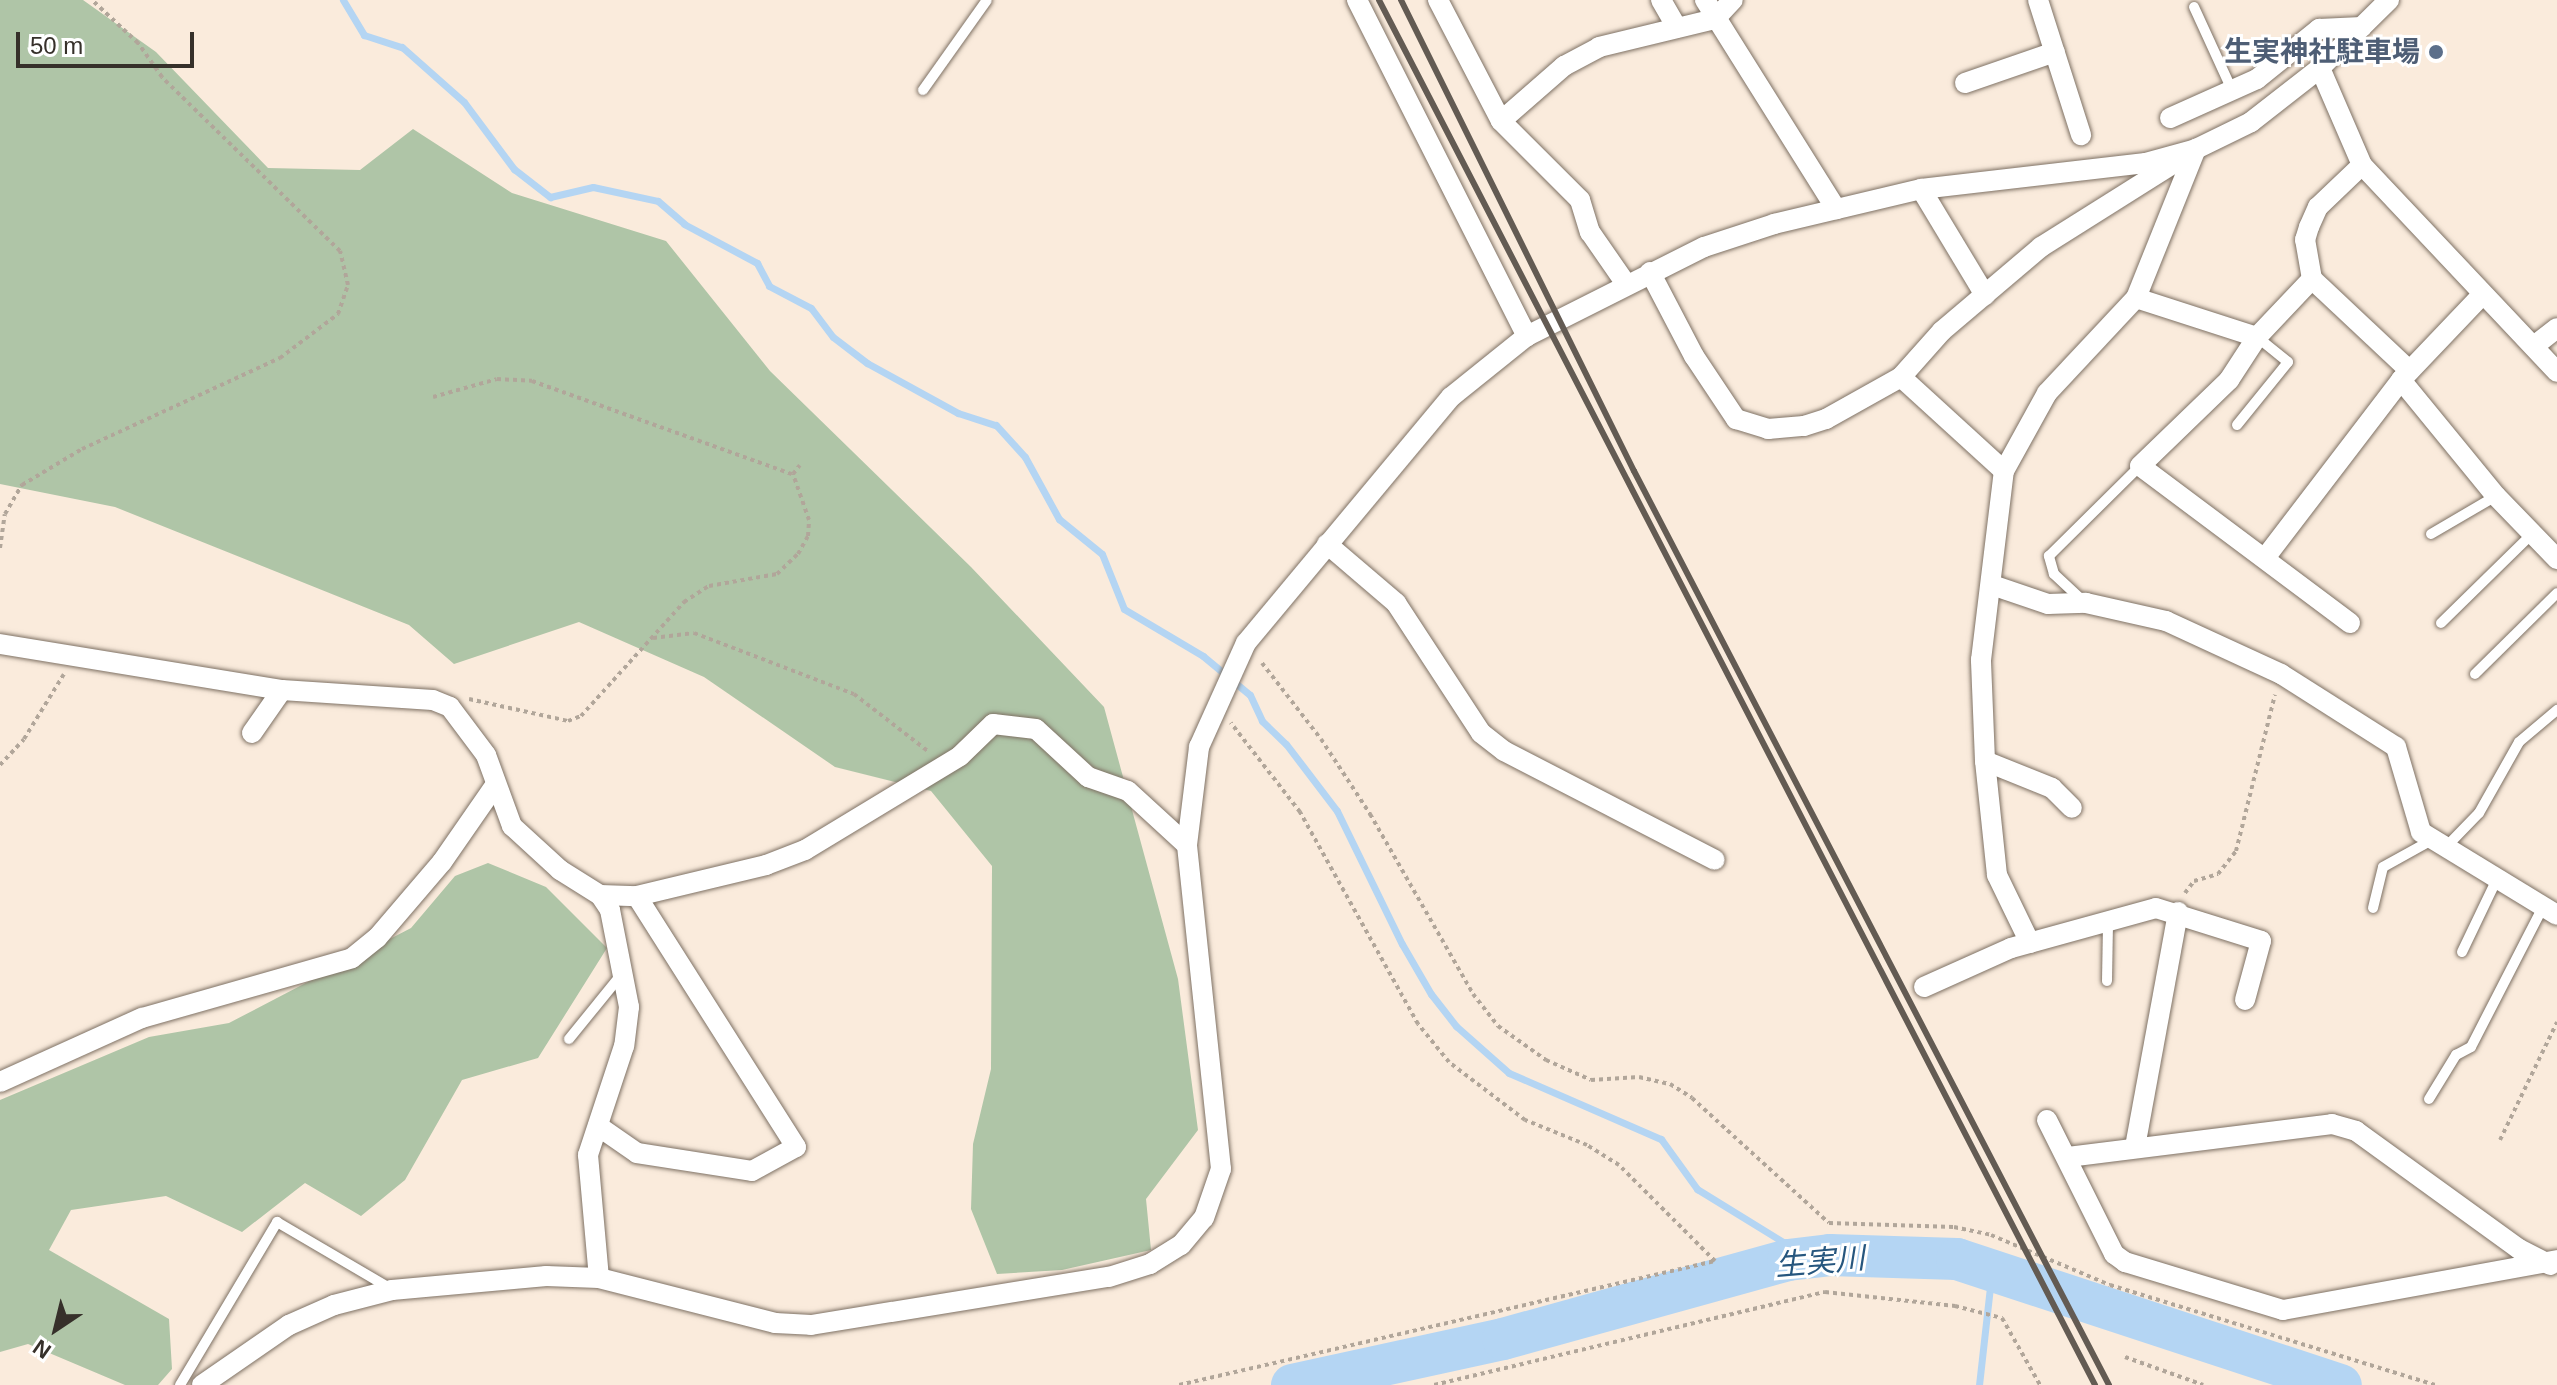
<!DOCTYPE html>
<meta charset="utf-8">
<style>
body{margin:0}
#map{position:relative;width:2557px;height:1385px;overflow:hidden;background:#faebdc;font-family:Helvetica,"Noto Sans JP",sans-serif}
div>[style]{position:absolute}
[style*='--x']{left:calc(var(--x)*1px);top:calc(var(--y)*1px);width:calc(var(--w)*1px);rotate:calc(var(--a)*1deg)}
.green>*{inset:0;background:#afc5a7}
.stream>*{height:7px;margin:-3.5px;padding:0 3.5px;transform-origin:3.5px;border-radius:3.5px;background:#b4d5f3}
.river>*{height:42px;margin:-21px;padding:0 21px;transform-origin:21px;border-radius:21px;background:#b4d5f3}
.path>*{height:4px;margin-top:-2px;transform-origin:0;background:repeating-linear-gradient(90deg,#b1a69a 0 4px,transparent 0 8px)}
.roads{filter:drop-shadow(0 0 2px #7e7164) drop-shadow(0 0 2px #7e7164)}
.lane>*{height:10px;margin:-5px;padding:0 5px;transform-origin:5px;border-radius:5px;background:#fff}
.street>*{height:20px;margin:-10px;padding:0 10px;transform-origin:10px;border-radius:10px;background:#fff}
.rail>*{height:6px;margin:-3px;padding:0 3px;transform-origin:3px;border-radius:3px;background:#635b53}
.dots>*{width:22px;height:22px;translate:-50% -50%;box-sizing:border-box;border:4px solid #fff;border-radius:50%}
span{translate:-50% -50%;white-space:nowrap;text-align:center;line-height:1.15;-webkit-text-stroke:6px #fff;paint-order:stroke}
.service-label{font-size:28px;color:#4e5e75;font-weight:700}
.right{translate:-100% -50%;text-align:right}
.water-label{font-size:30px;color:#26567e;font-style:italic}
.north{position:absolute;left:16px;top:1289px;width:80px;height:80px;-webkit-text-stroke:6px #fff;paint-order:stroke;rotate:215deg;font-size:22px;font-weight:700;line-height:32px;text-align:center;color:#36302a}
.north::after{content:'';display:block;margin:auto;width:28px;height:36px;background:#36302a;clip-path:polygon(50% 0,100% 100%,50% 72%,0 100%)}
.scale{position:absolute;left:16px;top:32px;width:178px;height:36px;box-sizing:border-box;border:4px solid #36302a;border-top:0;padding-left:10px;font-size:24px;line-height:28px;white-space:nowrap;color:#36302a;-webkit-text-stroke:6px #fff;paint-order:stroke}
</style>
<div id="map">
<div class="green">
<i style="clip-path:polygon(0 0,83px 0,156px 52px,268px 168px,360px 170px,413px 129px,512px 193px,666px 241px,770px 371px,971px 567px,1104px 707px,1178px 979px,1198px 1130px,1146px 1199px,1151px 1250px,1062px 1270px,997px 1274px,971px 1209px,973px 1144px,991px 1069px,992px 866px,931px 791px,835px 767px,704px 677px,579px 622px,454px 664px,409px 625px,115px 507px,0 484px)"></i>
<i style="clip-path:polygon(488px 863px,546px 887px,607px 948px,538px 1058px,462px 1080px,405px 1180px,361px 1216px,305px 1183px,242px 1232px,166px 1196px,71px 1210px,49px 1250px,169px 1319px,172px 1369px,158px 1385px,125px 1385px,28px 1344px,0 1352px,0 1100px,149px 1037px,229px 1023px,411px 928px,455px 876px)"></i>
</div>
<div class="stream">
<i style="--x:343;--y:0;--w:41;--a:59"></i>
<i style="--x:364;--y:35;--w:40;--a:18"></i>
<i style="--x:402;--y:47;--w:83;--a:41.6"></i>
<i style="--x:464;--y:102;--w:84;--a:53.3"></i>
<i style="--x:514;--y:169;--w:46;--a:37.9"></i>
<i style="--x:550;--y:197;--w:44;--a:-13.1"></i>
<i style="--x:593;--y:187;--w:66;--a:12.2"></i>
<i style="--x:658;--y:201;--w:35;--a:41"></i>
<i style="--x:684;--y:224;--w:83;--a:28.1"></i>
<i style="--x:757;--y:263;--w:26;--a:62"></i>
<i style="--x:769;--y:286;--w:47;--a:27.6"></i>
<i style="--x:811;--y:308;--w:36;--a:53"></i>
<i style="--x:833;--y:337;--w:43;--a:37.4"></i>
<i style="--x:867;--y:363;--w:104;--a:28.8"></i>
<i style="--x:958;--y:413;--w:40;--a:18"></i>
<i style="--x:996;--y:425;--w:43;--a:47.8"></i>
<i style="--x:1025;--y:457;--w:71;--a:61.3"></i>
<i style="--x:1059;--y:519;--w:55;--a:39.1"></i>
<i style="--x:1102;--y:554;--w:59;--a:68.2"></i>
<i style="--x:1124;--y:609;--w:92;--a:30.7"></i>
<i style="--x:1203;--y:656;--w:61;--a:39.7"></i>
<i style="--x:1250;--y:695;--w:29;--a:65"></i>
<i style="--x:1262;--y:721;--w:33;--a:44"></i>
<i style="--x:1286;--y:744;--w:84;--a:52.7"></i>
<i style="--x:1337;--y:811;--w:148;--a:64"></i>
<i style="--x:1402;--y:944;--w:58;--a:59.9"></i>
<i style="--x:1431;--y:994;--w:41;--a:52"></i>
<i style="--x:1456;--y:1026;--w:71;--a:41.6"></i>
<i style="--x:1509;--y:1073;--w:166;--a:23.5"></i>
<i style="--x:1661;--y:1139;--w:62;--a:54.2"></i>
<i style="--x:1697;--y:1189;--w:132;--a:31.6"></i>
<i style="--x:1979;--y:1385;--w:116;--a:-83.6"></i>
</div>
<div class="river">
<i style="--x:1292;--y:1385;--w:216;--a:-12.3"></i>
<i style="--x:1503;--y:1339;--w:296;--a:-15.5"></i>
<i style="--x:1788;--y:1260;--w:42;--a:-6.8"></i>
<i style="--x:1830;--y:1255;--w:127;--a:1.8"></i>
<i style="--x:1957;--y:1259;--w:404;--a:18.2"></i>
</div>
<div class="path">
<i style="--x:433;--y:397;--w:66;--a:-15.7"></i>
<i style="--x:497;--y:379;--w:35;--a:3"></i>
<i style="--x:532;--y:381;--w:276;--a:19.7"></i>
<i style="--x:0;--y:548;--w:34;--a:-82"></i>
<i style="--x:5;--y:514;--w:34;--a:-60"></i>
<i style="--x:22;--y:485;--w:70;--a:-31"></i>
<i style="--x:82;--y:449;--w:218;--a:-24.7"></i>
<i style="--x:280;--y:358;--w:73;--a:-37.2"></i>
<i style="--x:338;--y:314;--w:31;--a:-71"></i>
<i style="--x:348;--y:285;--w:35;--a:-103"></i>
<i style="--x:340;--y:251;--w:249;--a:-135.7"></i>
<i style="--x:162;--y:77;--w:42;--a:-125.2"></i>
<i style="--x:138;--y:43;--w:63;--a:-136.9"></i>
<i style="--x:653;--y:638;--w:41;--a:-7"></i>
<i style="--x:694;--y:633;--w:171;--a:20.9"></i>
<i style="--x:854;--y:694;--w:95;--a:37.7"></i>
<i style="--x:1262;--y:663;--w:96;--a:52.2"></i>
<i style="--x:1321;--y:739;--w:90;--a:56.8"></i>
<i style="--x:1370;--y:814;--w:207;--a:60.2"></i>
<i style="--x:1473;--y:994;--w:41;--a:52"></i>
<i style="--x:1498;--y:1026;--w:59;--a:35.3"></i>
<i style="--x:1546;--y:1060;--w:49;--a:24"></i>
<i style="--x:1591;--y:1080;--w:48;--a:-3.6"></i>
<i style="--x:1639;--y:1077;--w:32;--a:13"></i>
<i style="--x:1670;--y:1084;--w:26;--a:32"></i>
<i style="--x:1692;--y:1098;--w:185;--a:42.4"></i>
<i style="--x:1829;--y:1223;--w:125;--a:1.8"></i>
<i style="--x:1954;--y:1227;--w:38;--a:12"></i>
<i style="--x:1991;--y:1235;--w:129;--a:22.8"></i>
<i style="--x:2110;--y:1285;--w:340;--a:17.1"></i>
<i style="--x:469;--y:699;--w:101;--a:12.5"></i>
<i style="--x:568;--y:721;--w:14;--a:-21"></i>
<i style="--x:581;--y:716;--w:154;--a:-47.9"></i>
<i style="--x:684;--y:602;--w:30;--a:-33"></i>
<i style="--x:709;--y:586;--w:69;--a:-10"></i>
<i style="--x:777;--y:574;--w:29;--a:-44"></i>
<i style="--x:798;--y:554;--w:21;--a:-61"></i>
<i style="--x:808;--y:536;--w:16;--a:-86"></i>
<i style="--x:809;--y:520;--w:49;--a:-109.2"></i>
<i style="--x:793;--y:474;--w:11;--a:-52"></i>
<i style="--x:0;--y:765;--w:35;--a:-47"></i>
<i style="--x:24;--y:739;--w:76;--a:-58.4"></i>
<i style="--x:2185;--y:893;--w:15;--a:-53"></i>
<i style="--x:2194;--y:881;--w:25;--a:-16"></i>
<i style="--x:2218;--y:874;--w:29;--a:-52"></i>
<i style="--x:2236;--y:851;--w:161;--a:-76"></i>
<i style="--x:2500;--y:1140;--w:131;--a:-64.2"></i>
<i style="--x:2125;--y:1357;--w:83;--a:19.7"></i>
<i style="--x:1179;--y:1385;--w:550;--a:-13.03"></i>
<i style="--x:1715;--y:1261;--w:136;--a:-135"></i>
<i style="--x:1619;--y:1165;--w:38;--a:-148"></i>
<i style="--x:1587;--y:1145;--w:67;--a:-158"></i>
<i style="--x:1525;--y:1120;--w:96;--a:-142.7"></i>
<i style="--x:1449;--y:1062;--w:49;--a:-129.2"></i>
<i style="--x:1418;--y:1024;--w:243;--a:-119.1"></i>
<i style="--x:1300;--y:812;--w:113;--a:-127.8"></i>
<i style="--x:1434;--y:1385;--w:402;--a:-13.4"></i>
<i style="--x:1825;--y:1292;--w:131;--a:6.1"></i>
<i style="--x:1955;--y:1306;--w:49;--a:14.3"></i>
<i style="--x:2002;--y:1318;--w:77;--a:60.4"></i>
</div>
<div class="roads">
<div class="lane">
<i style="--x:2194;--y:7;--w:91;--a:65.4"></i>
<i style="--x:923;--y:90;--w:110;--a:-54.6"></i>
<i style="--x:2237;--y:425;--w:81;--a:-51"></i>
<i style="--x:2288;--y:362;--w:40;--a:-141"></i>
<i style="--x:2431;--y:534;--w:75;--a:-30.3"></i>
<i style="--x:2083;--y:601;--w:40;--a:-137"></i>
<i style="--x:2054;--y:574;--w:19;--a:-106"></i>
<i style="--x:2049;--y:556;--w:128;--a:-44.7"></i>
<i style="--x:2441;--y:623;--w:129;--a:-44.4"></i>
<i style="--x:2475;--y:674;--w:115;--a:-44.6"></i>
<i style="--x:2446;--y:847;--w:47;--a:-45.9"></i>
<i style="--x:2479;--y:813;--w:81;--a:-60.6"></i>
<i style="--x:2519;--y:742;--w:50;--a:-40.1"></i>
<i style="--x:2373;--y:908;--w:42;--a:-76.3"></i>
<i style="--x:2383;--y:867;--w:56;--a:-28.9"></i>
<i style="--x:2462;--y:952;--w:81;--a:-64.4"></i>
<i style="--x:2107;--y:981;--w:58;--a:-89"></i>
<i style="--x:569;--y:1039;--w:82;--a:-50.9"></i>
<i style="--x:2429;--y:1099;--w:52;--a:-58.5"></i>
<i style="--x:2456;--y:1055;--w:17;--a:-28"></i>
<i style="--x:2471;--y:1047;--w:157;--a:-62.8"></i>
<i style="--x:180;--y:1385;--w:190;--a:-59.2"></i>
<i style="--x:277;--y:1222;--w:132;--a:30.4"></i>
</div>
<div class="street">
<i style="--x:1357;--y:0;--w:377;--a:63.2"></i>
<i style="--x:1438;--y:0;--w:136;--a:62.5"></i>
<i style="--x:1501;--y:121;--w:112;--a:45"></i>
<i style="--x:1580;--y:200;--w:34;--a:73"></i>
<i style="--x:1590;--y:232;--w:63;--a:55.3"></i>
<i style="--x:1661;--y:0;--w:32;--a:60"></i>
<i style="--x:1705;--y:0;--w:247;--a:57.9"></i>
<i style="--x:2038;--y:0;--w:142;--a:72.3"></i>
<i style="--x:2320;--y:68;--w:106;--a:66.6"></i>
<i style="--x:2362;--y:165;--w:284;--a:46.7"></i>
<i style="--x:1965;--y:83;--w:95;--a:-19"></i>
<i style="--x:2170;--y:118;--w:95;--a:-24.1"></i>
<i style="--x:2257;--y:79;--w:80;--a:-38.9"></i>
<i style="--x:2319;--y:29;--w:43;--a:-2.7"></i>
<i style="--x:1501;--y:121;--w:84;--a:-41.1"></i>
<i style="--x:1564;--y:66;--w:40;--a:-28"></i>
<i style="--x:1599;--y:47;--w:119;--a:-13.6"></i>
<i style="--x:1715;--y:19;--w:26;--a:-47"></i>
<i style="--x:1921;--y:189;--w:124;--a:58.9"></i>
<i style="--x:1650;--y:272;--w:95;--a:62.4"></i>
<i style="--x:1694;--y:356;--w:76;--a:56.3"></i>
<i style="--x:1736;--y:419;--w:34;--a:17"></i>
<i style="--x:1768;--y:429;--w:36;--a:-5"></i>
<i style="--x:1804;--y:426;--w:23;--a:-18"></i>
<i style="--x:1826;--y:419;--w:86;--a:-29.2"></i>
<i style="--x:1901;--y:377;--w:62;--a:-48.3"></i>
<i style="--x:1942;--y:331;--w:130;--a:-40.3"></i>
<i style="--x:2041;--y:247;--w:160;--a:-32.2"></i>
<i style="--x:2312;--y:279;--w:40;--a:-100"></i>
<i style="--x:2305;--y:240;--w:14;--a:-73"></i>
<i style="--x:2309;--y:227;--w:22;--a:-66"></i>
<i style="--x:2318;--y:207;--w:61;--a:-43.7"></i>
<i style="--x:2136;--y:298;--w:127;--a:17.9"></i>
<i style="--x:2534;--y:346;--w:29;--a:-38"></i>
<i style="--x:1901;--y:377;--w:139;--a:42.4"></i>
<i style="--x:2401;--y:380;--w:150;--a:50.7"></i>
<i style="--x:2496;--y:496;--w:88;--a:45.9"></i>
<i style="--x:1327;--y:544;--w:91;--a:40.5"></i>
<i style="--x:1396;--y:603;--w:155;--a:56.8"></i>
<i style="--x:1481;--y:733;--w:29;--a:38"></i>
<i style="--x:1504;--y:751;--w:237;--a:27.3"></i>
<i style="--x:2265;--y:558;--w:224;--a:-52.6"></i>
<i style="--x:2401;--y:380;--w:116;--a:-46.4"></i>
<i style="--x:1992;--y:585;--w:59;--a:18.7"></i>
<i style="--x:2048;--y:604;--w:38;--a:-2"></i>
<i style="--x:2086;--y:603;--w:82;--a:12.7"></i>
<i style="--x:2166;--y:621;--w:127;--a:24.7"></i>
<i style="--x:2281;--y:674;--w:136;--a:32.4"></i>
<i style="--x:2396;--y:747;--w:89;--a:73.6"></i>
<i style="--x:2421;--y:832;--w:159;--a:31.4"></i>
<i style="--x:2350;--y:623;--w:262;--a:-143.2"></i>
<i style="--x:2140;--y:466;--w:124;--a:-44"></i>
<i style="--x:2229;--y:380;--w:51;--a:-56.9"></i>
<i style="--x:2257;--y:337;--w:80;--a:-46.5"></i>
<i style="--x:2312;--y:279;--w:134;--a:43.2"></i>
<i style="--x:0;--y:644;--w:286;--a:9.3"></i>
<i style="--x:282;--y:690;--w:151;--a:3.8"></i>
<i style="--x:433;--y:700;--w:18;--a:22"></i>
<i style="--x:450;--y:707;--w:60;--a:53.1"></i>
<i style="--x:486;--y:755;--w:76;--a:69.9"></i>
<i style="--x:512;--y:826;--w:65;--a:42.5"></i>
<i style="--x:560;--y:870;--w:47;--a:32"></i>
<i style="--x:600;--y:895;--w:18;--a:56"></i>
<i style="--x:610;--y:910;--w:99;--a:78.9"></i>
<i style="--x:629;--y:1007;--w:39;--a:97"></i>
<i style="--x:624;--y:1046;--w:115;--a:108.3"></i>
<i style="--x:588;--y:1155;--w:123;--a:84.9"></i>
<i style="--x:252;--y:733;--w:52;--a:-55.1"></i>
<i style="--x:1985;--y:761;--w:72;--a:21.9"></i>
<i style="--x:2052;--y:788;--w:28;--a:45"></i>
<i style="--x:600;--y:895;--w:37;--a:2"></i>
<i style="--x:637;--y:896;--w:133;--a:-13.5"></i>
<i style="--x:766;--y:865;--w:42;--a:-21"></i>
<i style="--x:805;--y:850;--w:181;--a:-31.2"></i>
<i style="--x:960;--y:756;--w:46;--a:-44.1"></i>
<i style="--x:993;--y:724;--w:43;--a:6.6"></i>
<i style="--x:1036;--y:729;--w:71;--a:42.7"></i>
<i style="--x:1088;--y:777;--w:42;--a:19.3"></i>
<i style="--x:1128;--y:791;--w:80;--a:42.5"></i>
<i style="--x:2030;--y:943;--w:76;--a:-115.9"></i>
<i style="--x:1997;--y:875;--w:115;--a:-96"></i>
<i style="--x:1985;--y:761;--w:101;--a:-92.3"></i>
<i style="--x:1981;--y:660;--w:190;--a:-83.1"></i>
<i style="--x:2004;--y:471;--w:89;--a:-61.1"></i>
<i style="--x:2047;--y:393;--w:130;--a:-46.9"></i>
<i style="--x:2136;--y:298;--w:161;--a:-68.1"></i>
<i style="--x:1924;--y:987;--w:95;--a:-24.1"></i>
<i style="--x:2011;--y:948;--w:150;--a:-15.4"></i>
<i style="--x:2156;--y:908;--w:110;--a:17.4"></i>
<i style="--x:2261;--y:941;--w:61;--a:105.2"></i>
<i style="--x:0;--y:1082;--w:156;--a:-24.3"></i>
<i style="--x:142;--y:1018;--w:218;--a:-15.9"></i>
<i style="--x:352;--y:958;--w:32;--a:-39"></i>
<i style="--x:377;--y:938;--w:100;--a:-49.5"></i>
<i style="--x:442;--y:862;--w:91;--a:-55.3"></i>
<i style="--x:2047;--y:1120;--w:150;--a:63.4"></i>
<i style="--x:2114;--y:1254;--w:14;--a:36"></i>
<i style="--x:2125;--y:1262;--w:165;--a:16.9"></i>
<i style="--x:2283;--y:1310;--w:279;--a:-10.3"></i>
<i style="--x:598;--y:1126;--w:47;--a:34.7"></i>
<i style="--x:637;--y:1153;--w:116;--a:8.9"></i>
<i style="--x:752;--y:1171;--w:50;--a:-28.6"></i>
<i style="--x:796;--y:1147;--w:297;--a:-122.4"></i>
<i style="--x:2135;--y:1147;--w:239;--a:-79.6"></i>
<i style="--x:2068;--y:1157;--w:266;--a:-7.1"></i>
<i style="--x:2332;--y:1124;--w:25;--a:16"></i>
<i style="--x:2356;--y:1131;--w:201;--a:35.9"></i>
<i style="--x:2519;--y:1249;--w:35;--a:27"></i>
<i style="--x:202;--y:1385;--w:106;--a:-34.6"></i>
<i style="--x:289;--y:1325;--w:49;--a:-24"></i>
<i style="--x:334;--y:1305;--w:60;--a:-14.5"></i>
<i style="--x:392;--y:1290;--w:155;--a:-5.2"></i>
<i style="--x:546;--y:1276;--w:53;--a:2.2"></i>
<i style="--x:599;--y:1278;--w:182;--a:14.3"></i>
<i style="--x:775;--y:1323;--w:36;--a:3"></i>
<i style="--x:811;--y:1325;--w:302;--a:-9.2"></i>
<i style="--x:1109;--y:1277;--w:43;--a:-17.6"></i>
<i style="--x:1150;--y:1264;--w:36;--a:-32"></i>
<i style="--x:1181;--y:1245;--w:35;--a:-50"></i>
<i style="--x:1204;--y:1218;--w:52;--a:-70.9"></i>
<i style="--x:1221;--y:1169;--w:326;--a:-96"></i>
<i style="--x:1187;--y:845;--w:99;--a:-83"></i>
<i style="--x:1199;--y:747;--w:114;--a:-65.7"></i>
<i style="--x:1246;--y:643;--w:320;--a:-50.2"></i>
<i style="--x:1451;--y:397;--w:97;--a:-38.8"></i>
<i style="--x:1527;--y:336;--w:198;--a:-26.7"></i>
<i style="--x:1704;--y:247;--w:74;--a:-18.2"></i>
<i style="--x:1774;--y:224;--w:151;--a:-13.4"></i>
<i style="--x:1921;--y:189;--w:226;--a:-6.6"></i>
<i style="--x:2146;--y:163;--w:52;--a:-15.6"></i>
<i style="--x:2196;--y:149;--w:61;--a:-26.1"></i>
<i style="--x:2251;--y:122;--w:88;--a:-38"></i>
<i style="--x:2320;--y:68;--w:97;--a:-44.6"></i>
</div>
</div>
<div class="rail">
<i style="--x:1379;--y:0;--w:1559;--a:62.66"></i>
<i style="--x:1401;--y:0;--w:525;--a:63.68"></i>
<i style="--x:1634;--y:471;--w:1030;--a:62.54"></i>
</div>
<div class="dots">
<i style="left:2436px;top:52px;background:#5c6f8a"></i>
</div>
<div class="service-label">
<span class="right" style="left:2420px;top:52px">生実神社駐車場</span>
</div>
<div class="water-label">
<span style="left:1820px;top:1262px;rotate:-5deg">生実川</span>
</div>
<div class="north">N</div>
<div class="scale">50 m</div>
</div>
